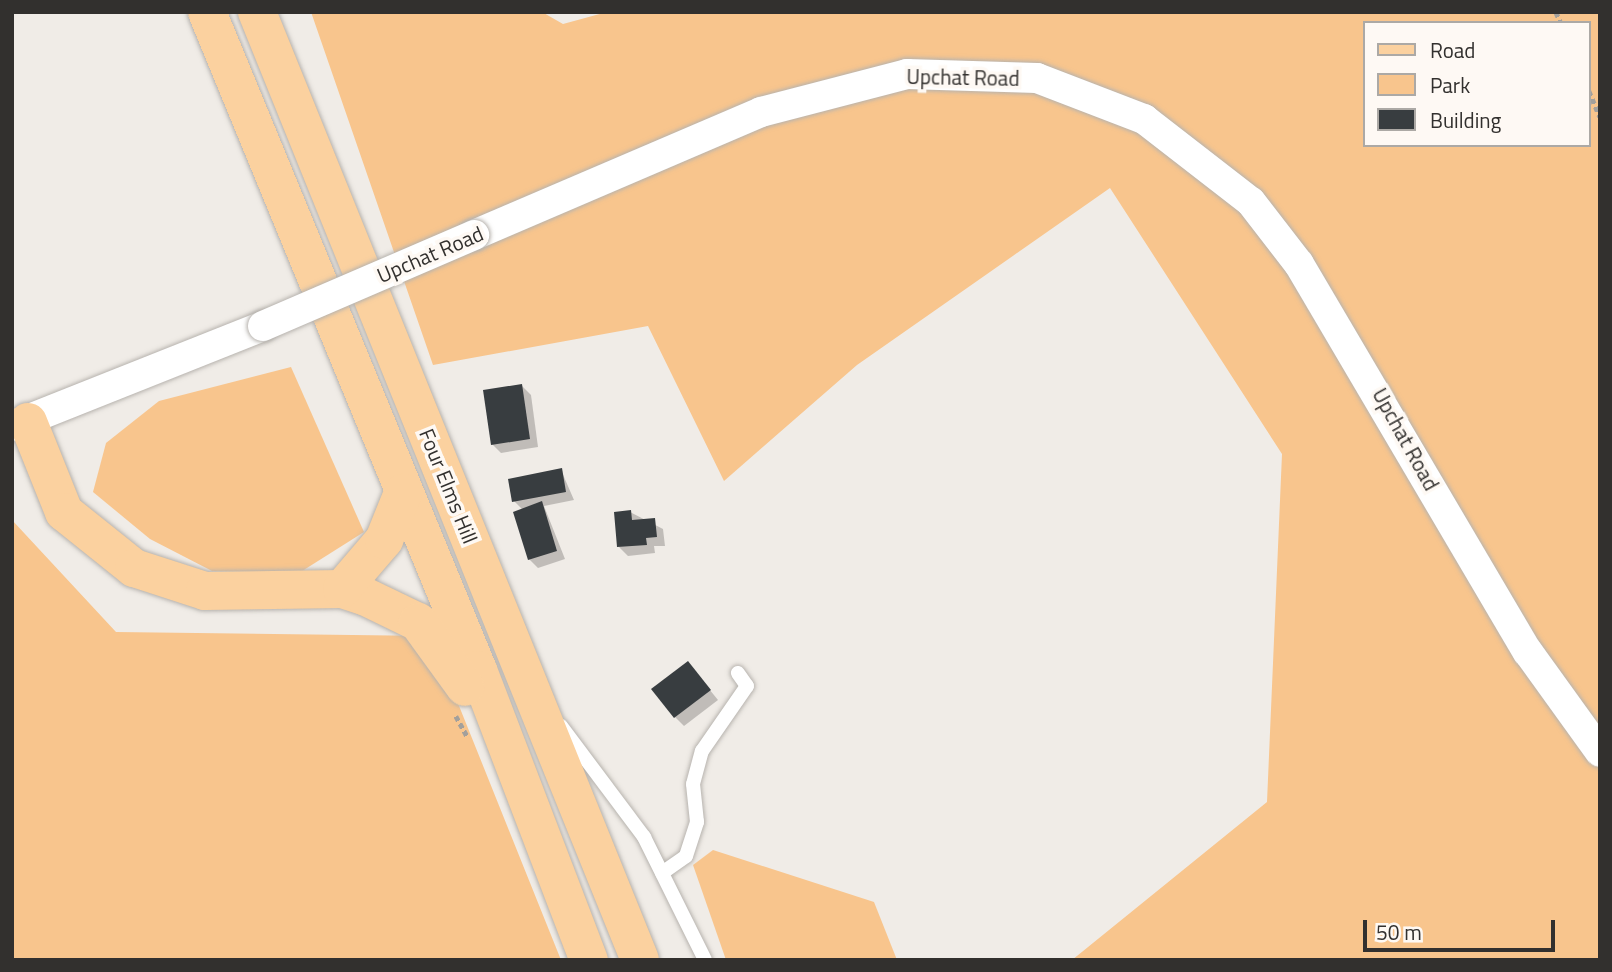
<!DOCTYPE html>
<style>
body{margin:0}
#map{position:relative;width:1612px;height:972px;overflow:hidden;background:#f0ece7;font-family:"Titillium Web",sans-serif}
div>[style]{position:absolute}
[style*='--x']{left:calc(var(--x)*1px);top:calc(var(--y)*1px);width:calc(var(--w)*1px);rotate:calc(var(--a)*1deg)}
.green>*{inset:0;background:#f8c58d}
.shadow>*{inset:0;background:#0003}
.building>*{inset:0;background:#383d40}
.path>*{height:4.5px;margin-top:-2.25px;transform-origin:0;background:repeating-linear-gradient(90deg,#a3a09c 0 5px,transparent 0 8.5px)}
.roads{filter:drop-shadow(0 0 2px #b7b3ae) drop-shadow(0 0 2px #b7b3ae)}
.lane>*{height:14px;margin:-7px;padding:0 7px;transform-origin:7px;border-radius:7px;background:#fff}
.street>*{height:30px;margin:-15px;padding:0 15px;transform-origin:15px;border-radius:15px;background:#fff}
.primary>*{height:38px;margin:-19px;padding:0 19px;transform-origin:19px;border-radius:19px;background:#fbd19f}
.bridges{filter:drop-shadow(0 0 2px #b7b3ae) drop-shadow(0 0 2px #b7b3ae)}
.street-bridge>*{height:30px;margin:-15px;padding:0 15px;transform-origin:15px;border-radius:15px;background:#fff}
span{translate:-50% -50%;white-space:nowrap;text-align:center;line-height:1.15;-webkit-text-stroke:7px #fef9f4;paint-order:stroke}
.street-label{font-size:21px;color:#32302e}
.frame{position:absolute;inset:0;border:14px solid #32302e;pointer-events:none}
.legend{position:absolute;left:1363px;top:21px;width:228px;height:126px;box-sizing:border-box;background:#fef9f4;border:2px solid #aca9a5;margin:0;padding:9px 12px;list-style:none;font-size:21px;color:#32302e}
.legend li{display:flex;align-items:center;gap:14px;height:35px}
.legend b{width:35px;border:2px solid #aca9a5}
.scale{position:absolute;left:1363px;top:920px;width:192px;height:32px;box-sizing:border-box;border:4px solid #32302e;border-top:0;padding-left:9px;font-size:21px;line-height:24px;white-space:nowrap;color:#32302e;-webkit-text-stroke:5px #fef9f4;paint-order:stroke}
</style>
<div id="map">
<div class="green">
<i style="clip-path:polygon(evenodd,311px 12px,542px 12px,563px 24px,607px 12px,1600px 12px,1600px 960px,1072px 960px,1267px 802px,1282px 454px,1110px 188px,857px 365px,724px 481px,648px 326px,433px 365px,311px 12px,1365px 23px,1589px 23px,1589px 145px,1365px 145px,1365px 23px)"></i>
<i style="clip-path:polygon(291px 367px,364px 532px,299px 573px,212px 571px,150px 539px,93px 492px,106px 443px,159px 401px)"></i>
<i style="clip-path:polygon(12px 520px,116px 632px,431px 636px,561px 960px,12px 960px)"></i>
<i style="clip-path:polygon(713px 850px,874px 902px,897px 960px,726px 960px,693px 865px)"></i>
</div>
<div class="shadow">
<i style="clip-path:polygon(522px 386px,531px 395px,538px 447px,501px 453px,492px 444px)"></i>
<i style="clip-path:polygon(561px 470px,574px 500px,544px 506px,565px 559px,538px 568px,529px 559px,523px 510px,514px 501px)"></i>
<i style="clip-path:polygon(630px 512px,663px 529px,665px 546px,654px 546px,655px 553px,628px 556px,619px 547px)"></i>
<i style="clip-path:polygon(688px 663px,718px 700px,684px 726px,675px 717px)"></i>
</div>
<div class="building">
<i style="clip-path:polygon(522px 384px,530px 439px,491px 445px,483px 390px)"></i>
<i style="clip-path:polygon(562px 468px,566px 492px,512px 502px,508px 479px)"></i>
<i style="clip-path:polygon(542px 501px,557px 551px,528px 560px,513px 512px)"></i>
<i style="clip-path:polygon(631px 510px,632px 520px,655px 518px,657px 537px,646px 538px,647px 545px,617px 547px,614px 512px)"></i>
<i style="clip-path:polygon(688px 661px,711px 690px,674px 718px,651px 689px)"></i>
</div>
<div class="path">
<i style="--x:1556;--y:12;--w:12;--a:66"></i>
<i style="--x:1589;--y:91;--w:28;--a:67"></i>
<i style="--x:456;--y:716;--w:23;--a:61"></i>
</div>
<div class="roads">
<div class="lane">
<i style="--x:561;--y:726;--w:139;--a:53.2"></i>
<i style="--x:644;--y:837;--w:137;--a:63.6"></i>
<i style="--x:662;--y:873;--w:29;--a:-35"></i>
<i style="--x:686;--y:856;--w:36;--a:-72"></i>
<i style="--x:697;--y:822;--w:38;--a:-96"></i>
<i style="--x:693;--y:784;--w:34;--a:-75"></i>
<i style="--x:702;--y:751;--w:79;--a:-55.3"></i>
<i style="--x:747;--y:686;--w:16;--a:-125"></i>
</div>
<div class="street">
<i style="--x:474;--y:235;--w:312;--a:-23.2"></i>
<i style="--x:761;--y:112;--w:151;--a:-14.6"></i>
<i style="--x:907;--y:74;--w:130;--a:1.8"></i>
<i style="--x:1037;--y:78;--w:115;--a:21"></i>
<i style="--x:1144;--y:119;--w:135;--a:37.8"></i>
<i style="--x:1251;--y:202;--w:78;--a:52.3"></i>
<i style="--x:1299;--y:264;--w:451;--a:59.5"></i>
<i style="--x:1528;--y:652;--w:123;--a:54.2"></i>
<i style="--x:12;--y:426;--w:270;--a:-21.7"></i>
</div>
<div class="primary">
<i style="--x:207;--y:12;--w:712;--a:67.62"></i>
<i style="--x:478;--y:670;--w:311;--a:69.1"></i>
<i style="--x:257;--y:12;--w:1022;--a:68"></i>
<i style="--x:28;--y:422;--w:97;--a:68.2"></i>
<i style="--x:64;--y:512;--w:90;--a:38.7"></i>
<i style="--x:134;--y:568;--w:75;--a:17.9"></i>
<i style="--x:205;--y:591;--w:137;--a:-0.8"></i>
<i style="--x:342;--y:589;--w:23;--a:18"></i>
<i style="--x:364;--y:596;--w:60;--a:25.7"></i>
<i style="--x:418;--y:622;--w:80;--a:54.1"></i>
<i style="--x:342;--y:589;--w:65;--a:-49.4"></i>
<i style="--x:384;--y:540;--w:51;--a:-68"></i>
</div>
</div>
<div class="bridges">
<div class="street-bridge">
<i style="--x:263;--y:326;--w:230;--a:-23.3"></i>
</div>
</div>
<div class="street-label">
<span style="left:963px;top:77px;rotate:1deg">Upchat Road</span>
<span style="left:430px;top:254px;rotate:-23deg">Upchat Road</span>
<span style="left:1406px;top:439px;rotate:61deg">Upchat Road</span>
<span style="left:449px;top:486px;rotate:68deg">Four Elms Hill</span>
</div>
<div class="frame"></div>
<ul class="legend">
<li><b style="height:9px;background:#fbd19f"></b>Road</li>
<li><b style="height:19px;background:#f8c58d"></b>Park</li>
<li><b style="height:19px;background:#383d40"></b>Building</li>
</ul>
<div class="scale">50 m</div>
</div>
